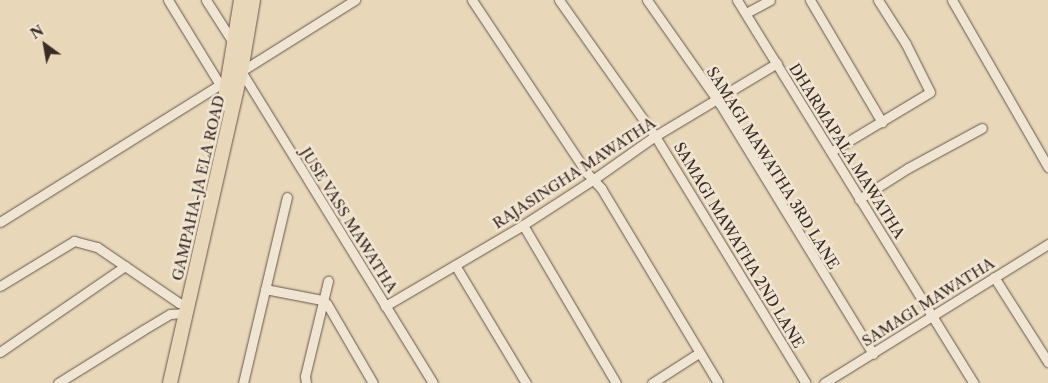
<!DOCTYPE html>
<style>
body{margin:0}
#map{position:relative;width:1048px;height:383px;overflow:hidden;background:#e8d7b9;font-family:"Libre Caslon Text",serif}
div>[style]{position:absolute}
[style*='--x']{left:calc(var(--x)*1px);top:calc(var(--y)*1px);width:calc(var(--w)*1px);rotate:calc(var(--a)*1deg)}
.roads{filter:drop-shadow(0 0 1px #66564a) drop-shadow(0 0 1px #66564a)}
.minor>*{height:9px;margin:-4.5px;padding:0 4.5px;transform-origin:4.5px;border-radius:4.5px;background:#f0e5d2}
.highway>*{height:14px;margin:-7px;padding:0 7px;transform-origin:7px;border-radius:7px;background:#e8d7b9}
span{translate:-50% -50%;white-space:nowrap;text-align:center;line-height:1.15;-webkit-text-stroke:5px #f0e5d2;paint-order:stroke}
.street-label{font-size:15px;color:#3b2b25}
.north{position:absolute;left:20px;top:20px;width:50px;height:50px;-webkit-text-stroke:4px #f0e5d2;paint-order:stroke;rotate:328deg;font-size:14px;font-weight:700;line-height:20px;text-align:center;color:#3b2b25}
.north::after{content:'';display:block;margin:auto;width:18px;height:22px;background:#3b2b25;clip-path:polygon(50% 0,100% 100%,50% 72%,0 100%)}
</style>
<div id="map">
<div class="roads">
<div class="minor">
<i style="--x:168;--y:0;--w:100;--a:58.5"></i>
<i style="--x:206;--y:0;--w:52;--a:57.5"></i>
<i style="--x:472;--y:0;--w:208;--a:56.4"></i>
<i style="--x:587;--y:173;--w:21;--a:47"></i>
<i style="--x:601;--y:188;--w:227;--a:59"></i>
<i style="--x:559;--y:0;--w:166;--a:54.8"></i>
<i style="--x:655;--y:136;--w:289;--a:58.6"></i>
<i style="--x:647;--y:0;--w:127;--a:54.9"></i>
<i style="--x:720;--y:104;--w:293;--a:58.5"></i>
<i style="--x:737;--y:0;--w:450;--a:58.3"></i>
<i style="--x:810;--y:0;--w:142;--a:59.5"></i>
<i style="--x:952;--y:0;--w:193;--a:60.1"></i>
<i style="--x:746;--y:13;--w:27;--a:-28"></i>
<i style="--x:241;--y:71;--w:366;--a:58.4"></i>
<i style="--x:240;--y:72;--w:136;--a:-32.1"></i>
<i style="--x:832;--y:151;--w:114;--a:-31"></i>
<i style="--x:930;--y:92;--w:54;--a:-116.6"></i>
<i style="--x:906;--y:44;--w:52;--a:-122.5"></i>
<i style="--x:859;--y:199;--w:58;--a:-32.3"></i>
<i style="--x:908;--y:168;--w:84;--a:-28.4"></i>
<i style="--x:0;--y:222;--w:270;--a:-32"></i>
<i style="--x:523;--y:225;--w:183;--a:59.5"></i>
<i style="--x:455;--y:265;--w:138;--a:59"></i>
<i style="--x:994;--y:277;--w:101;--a:57.6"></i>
<i style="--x:0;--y:286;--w:87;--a:-31.3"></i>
<i style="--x:74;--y:241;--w:24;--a:15"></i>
<i style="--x:97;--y:247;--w:99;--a:34.3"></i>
<i style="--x:179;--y:303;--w:9;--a:21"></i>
<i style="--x:265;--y:289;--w:58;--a:10.9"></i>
<i style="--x:322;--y:300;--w:6;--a:39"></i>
<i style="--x:327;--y:304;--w:91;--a:59.8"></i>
<i style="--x:385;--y:306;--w:160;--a:-30.4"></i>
<i style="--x:523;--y:225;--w:85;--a:-32.9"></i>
<i style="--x:594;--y:179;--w:75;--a:-35.2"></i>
<i style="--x:655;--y:136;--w:142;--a:-30.9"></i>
<i style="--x:0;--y:352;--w:152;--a:-34.5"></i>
<i style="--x:58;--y:383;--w:100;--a:-31.9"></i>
<i style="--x:143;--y:330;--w:31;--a:-31"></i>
<i style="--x:170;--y:314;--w:16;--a:-4"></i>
<i style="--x:243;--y:383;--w:191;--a:-76.7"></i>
<i style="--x:306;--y:383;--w:7;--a:-98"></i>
<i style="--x:305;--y:376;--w:98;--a:-76.4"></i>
<i style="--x:652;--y:383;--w:56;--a:-32.6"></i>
<i style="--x:824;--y:383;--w:264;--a:-31.8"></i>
</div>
<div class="highway">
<i style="--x:224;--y:104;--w:105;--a:-80.7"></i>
<i style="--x:170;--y:383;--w:320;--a:-77.2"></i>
<i style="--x:241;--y:71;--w:72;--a:-80.4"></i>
</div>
</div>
<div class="street-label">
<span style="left:847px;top:151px;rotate:58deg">DHARMAPALA MAWATHA</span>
<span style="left:773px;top:168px;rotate:58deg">SAMAGI MAWATHA 3RD LANE</span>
<span style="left:574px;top:173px;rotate:-33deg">RAJASINGHA MAWATHA</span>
<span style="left:198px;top:188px;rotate:-77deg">GAMPAHA-JA ELA ROAD</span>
<span style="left:349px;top:220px;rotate:58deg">JUSE VASS MAWATHA</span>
<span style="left:739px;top:245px;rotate:59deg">SAMAGI MAWATHA 2ND LANE</span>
<span style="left:928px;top:302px;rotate:-32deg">SAMAGI MAWATHA</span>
</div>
<div class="north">N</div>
</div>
